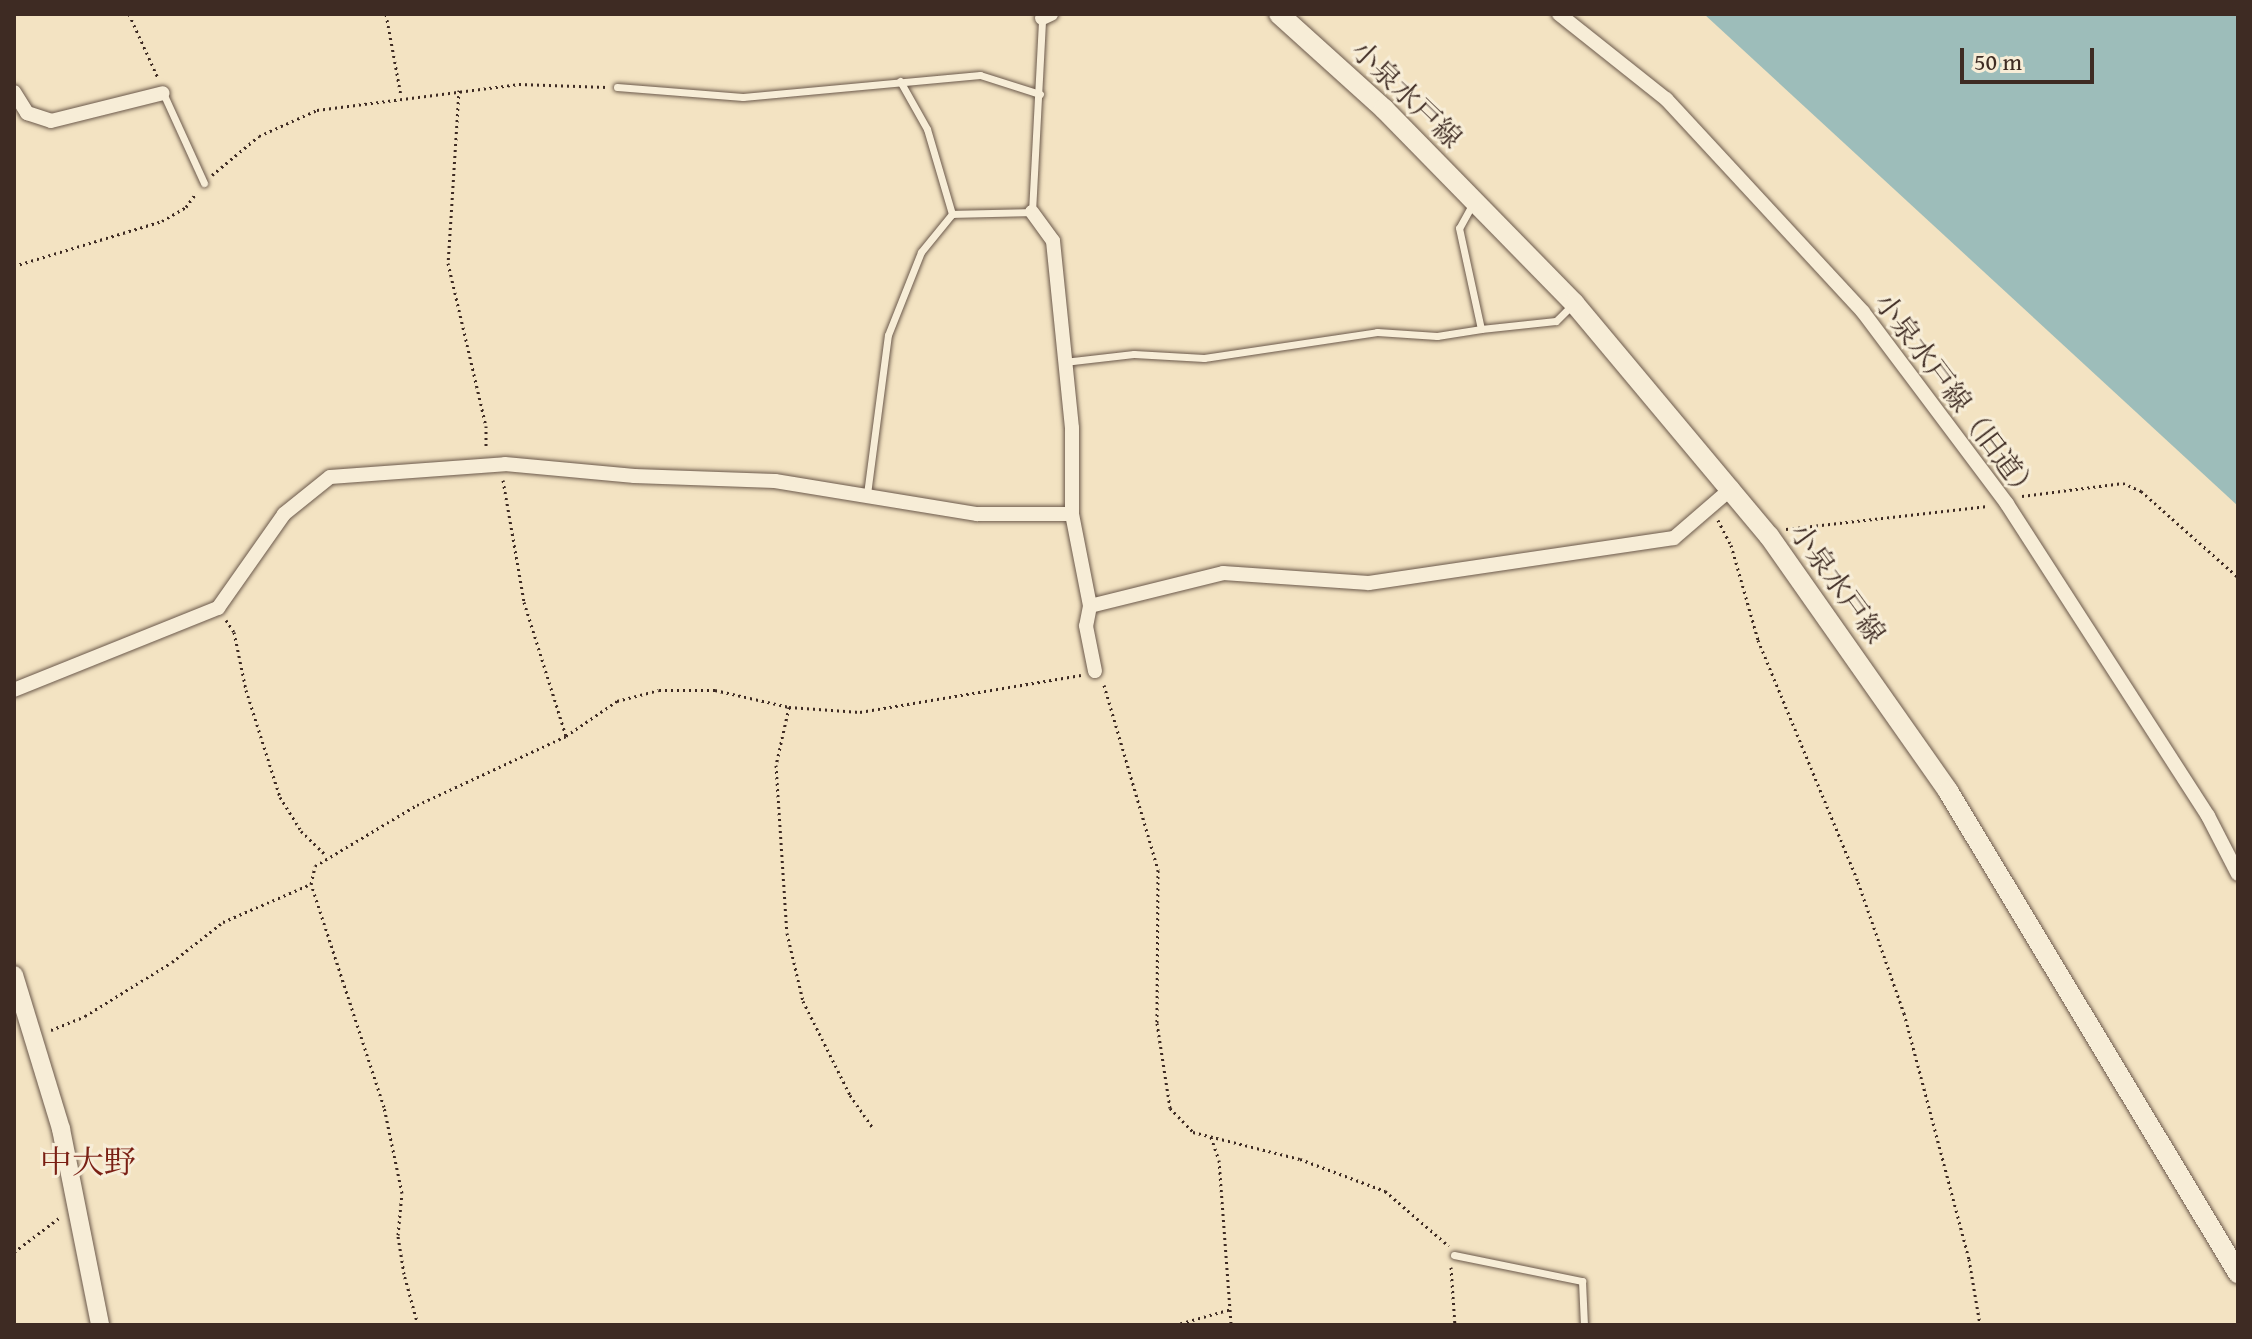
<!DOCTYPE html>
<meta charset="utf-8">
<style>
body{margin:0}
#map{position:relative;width:2252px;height:1339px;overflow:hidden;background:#f3e3c2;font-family:"Gentium Book Plus","Noto Serif JP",serif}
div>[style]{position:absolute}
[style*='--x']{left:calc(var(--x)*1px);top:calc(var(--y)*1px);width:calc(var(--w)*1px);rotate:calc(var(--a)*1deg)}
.water>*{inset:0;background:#9dbdba}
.path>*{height:3px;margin-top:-1.5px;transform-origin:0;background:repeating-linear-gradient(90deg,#3e2b23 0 2px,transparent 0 6px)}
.roads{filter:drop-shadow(0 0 2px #6b594b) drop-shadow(0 0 2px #6b594b)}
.service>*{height:7px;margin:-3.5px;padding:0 3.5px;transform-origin:3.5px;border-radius:3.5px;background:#f7edd7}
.minor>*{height:14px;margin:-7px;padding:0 7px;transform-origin:7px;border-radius:7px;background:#f7edd7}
.tertiary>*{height:18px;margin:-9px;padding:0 9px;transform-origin:9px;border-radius:9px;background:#f7edd7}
.secondary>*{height:20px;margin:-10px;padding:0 10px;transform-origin:10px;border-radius:10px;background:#f7edd7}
span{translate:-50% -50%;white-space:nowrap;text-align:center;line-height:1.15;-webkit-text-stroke:6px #f7edd7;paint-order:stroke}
.street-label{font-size:28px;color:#3e2b23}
.quarter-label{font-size:32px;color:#7a1f14}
.frame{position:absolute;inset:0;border:16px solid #3e2b23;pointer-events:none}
.scale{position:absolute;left:1960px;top:48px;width:134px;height:36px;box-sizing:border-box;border:4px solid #3e2b23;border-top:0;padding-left:10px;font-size:24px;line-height:28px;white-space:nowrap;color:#3e2b23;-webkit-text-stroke:6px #f7edd7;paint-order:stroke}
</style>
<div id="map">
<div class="water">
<i style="clip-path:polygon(1704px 14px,2238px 14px,2238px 506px)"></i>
</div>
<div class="path">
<i style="--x:129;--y:14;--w:70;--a:65.6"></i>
<i style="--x:386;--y:14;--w:83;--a:79.6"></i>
<i style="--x:459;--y:90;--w:173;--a:93.6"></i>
<i style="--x:448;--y:263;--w:167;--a:76.9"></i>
<i style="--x:486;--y:426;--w:23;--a:90"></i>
<i style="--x:212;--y:175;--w:61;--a:-39.7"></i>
<i style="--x:259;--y:136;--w:64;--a:-24.1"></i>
<i style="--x:317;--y:110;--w:204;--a:-7.3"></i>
<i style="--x:519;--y:84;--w:88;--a:2"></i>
<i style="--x:14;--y:266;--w:155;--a:-16.9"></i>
<i style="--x:162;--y:221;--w:28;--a:-30"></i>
<i style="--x:186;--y:207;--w:17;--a:-54"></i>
<i style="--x:503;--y:480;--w:124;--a:80.2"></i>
<i style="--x:524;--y:602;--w:140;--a:72.6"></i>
<i style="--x:2022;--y:496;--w:102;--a:-7.3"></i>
<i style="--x:2123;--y:483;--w:20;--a:24"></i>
<i style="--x:2141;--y:491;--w:130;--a:41.6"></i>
<i style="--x:1718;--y:520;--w:28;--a:63"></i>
<i style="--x:1731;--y:545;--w:99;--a:74.1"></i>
<i style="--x:1758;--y:640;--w:262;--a:67.5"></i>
<i style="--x:1858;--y:882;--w:139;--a:70.7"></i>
<i style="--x:1904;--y:1013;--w:254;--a:75.2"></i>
<i style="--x:1969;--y:1259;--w:67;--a:80.5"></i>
<i style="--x:1786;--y:529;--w:203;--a:-6.5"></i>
<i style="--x:226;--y:620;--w:14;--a:56"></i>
<i style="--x:234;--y:632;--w:59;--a:78.3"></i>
<i style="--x:246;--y:690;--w:112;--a:72.4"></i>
<i style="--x:280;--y:797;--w:40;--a:58"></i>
<i style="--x:301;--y:831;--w:35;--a:44"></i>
<i style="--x:1104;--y:685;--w:193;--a:73.7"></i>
<i style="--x:1158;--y:870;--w:153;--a:90.4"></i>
<i style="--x:1157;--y:1023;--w:86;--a:81.3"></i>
<i style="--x:1170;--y:1108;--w:33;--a:46"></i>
<i style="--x:1193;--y:1132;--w:110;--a:14.2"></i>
<i style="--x:1300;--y:1159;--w:91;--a:20.6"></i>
<i style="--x:1385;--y:1191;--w:84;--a:40.7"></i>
<i style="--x:789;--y:707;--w:59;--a:102.6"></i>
<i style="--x:776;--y:765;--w:168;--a:86.3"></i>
<i style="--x:787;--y:933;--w:70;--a:76.8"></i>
<i style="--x:803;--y:1001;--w:105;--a:63.4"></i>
<i style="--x:850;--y:1095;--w:40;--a:55.1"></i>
<i style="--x:51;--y:1030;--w:37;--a:-22"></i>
<i style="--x:85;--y:1016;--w:102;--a:-31.8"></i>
<i style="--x:172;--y:962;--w:65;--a:-38.1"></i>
<i style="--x:223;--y:922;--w:96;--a:-23.4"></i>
<i style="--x:1211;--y:1137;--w:24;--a:71"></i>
<i style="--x:1219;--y:1160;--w:165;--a:85.8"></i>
<i style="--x:14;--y:1252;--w:56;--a:-37.1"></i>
<i style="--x:1451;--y:1267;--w:58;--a:86.1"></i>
<i style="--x:418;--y:1325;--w:53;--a:-105.4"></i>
<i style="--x:404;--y:1274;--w:39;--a:-99"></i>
<i style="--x:398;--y:1235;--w:42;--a:-84.6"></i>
<i style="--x:402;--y:1193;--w:88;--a:-101.8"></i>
<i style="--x:384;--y:1107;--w:235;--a:-108.1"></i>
<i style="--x:311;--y:884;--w:18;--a:-77"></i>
<i style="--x:315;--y:866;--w:119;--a:-30.9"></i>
<i style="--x:417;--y:805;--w:164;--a:-24.8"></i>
<i style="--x:566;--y:736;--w:62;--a:-34.5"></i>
<i style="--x:617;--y:701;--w:43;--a:-14.7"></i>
<i style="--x:659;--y:690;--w:56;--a:0"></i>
<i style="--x:715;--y:690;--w:76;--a:12.9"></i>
<i style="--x:789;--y:707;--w:71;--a:4"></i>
<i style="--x:860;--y:712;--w:224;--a:-9.5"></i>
<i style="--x:1175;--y:1325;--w:58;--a:-15.9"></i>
</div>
<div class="roads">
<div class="service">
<i style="--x:900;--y:81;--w:55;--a:60.6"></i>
<i style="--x:927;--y:129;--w:89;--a:73.6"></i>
<i style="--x:617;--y:87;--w:126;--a:4.5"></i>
<i style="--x:743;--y:97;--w:238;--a:-5.3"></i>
<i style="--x:980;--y:75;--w:63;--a:17.6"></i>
<i style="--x:163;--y:93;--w:99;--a:65.5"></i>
<i style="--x:1472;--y:205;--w:26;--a:119"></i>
<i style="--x:1459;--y:228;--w:103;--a:77.7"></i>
<i style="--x:1481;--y:329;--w:75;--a:-6.1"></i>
<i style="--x:1556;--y:321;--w:21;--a:-45"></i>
<i style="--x:1064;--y:362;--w:70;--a:-6.5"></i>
<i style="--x:1134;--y:354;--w:70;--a:3.3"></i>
<i style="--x:1204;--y:358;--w:175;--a:-8.5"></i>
<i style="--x:1377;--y:332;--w:60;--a:3.8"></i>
<i style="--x:1437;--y:336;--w:45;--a:-9"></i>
<i style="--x:867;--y:494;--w:160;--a:-82.5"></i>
<i style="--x:888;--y:335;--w:89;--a:-68.3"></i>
<i style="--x:921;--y:252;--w:49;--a:-50.8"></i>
<i style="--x:952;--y:214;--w:80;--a:-1.4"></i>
<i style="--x:1032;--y:212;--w:194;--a:-87"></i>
<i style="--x:1454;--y:1255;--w:131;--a:11.5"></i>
<i style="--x:1582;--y:1281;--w:44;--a:87.4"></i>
</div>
<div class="minor">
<i style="--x:1559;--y:14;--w:137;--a:38.5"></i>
<i style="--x:1666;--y:99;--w:290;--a:47.2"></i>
<i style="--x:1863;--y:312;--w:240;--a:53.1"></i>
<i style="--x:2007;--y:504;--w:371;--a:57.2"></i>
<i style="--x:2208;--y:816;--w:65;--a:62.7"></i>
<i style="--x:1042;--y:18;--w:10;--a:-24"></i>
<i style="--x:14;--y:92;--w:25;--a:58"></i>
<i style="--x:27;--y:113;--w:25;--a:18"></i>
<i style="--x:51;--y:121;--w:115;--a:-14"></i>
<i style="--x:1032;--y:212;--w:36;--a:54"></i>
<i style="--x:1053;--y:241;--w:188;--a:84.2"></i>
<i style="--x:1072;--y:428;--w:86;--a:90"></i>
<i style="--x:1072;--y:514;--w:94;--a:78.9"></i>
<i style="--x:1090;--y:606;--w:20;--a:101"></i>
<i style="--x:1086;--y:626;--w:46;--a:78.7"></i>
<i style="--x:1090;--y:606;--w:137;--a:-13.9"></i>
<i style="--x:1223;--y:573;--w:146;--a:3.9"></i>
<i style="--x:1369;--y:583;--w:308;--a:-8.4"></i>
<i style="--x:1674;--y:538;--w:77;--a:-40.8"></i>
<i style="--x:14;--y:690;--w:220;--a:-21.9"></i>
<i style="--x:218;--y:608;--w:115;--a:-54.9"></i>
<i style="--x:284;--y:514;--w:59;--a:-38.8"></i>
<i style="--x:330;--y:477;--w:175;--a:-4.2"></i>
<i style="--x:505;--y:464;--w:130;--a:5.3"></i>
<i style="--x:634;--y:476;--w:141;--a:2"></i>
<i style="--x:775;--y:481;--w:205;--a:9.3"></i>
<i style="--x:977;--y:514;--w:95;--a:0"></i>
</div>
<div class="tertiary">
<i style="--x:14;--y:975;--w:161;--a:73"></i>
<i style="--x:61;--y:1129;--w:200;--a:78.7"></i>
</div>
<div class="secondary">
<i style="--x:1279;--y:14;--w:142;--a:42.1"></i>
<i style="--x:1384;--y:109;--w:272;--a:45.6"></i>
<i style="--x:1574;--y:303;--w:304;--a:50.1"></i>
<i style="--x:1769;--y:536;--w:312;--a:54.9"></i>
<i style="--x:1948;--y:791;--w:563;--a:58.97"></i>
</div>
</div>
<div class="street-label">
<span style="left:1407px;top:94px;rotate:44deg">小泉水戸線</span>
<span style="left:1957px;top:397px;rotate:53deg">小泉水戸線（旧道）</span>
<span style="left:1838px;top:583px;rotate:54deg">小泉水戸線</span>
</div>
<div class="quarter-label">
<span style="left:88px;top:1162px">中大野</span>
</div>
<div class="frame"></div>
<div class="scale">50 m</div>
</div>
